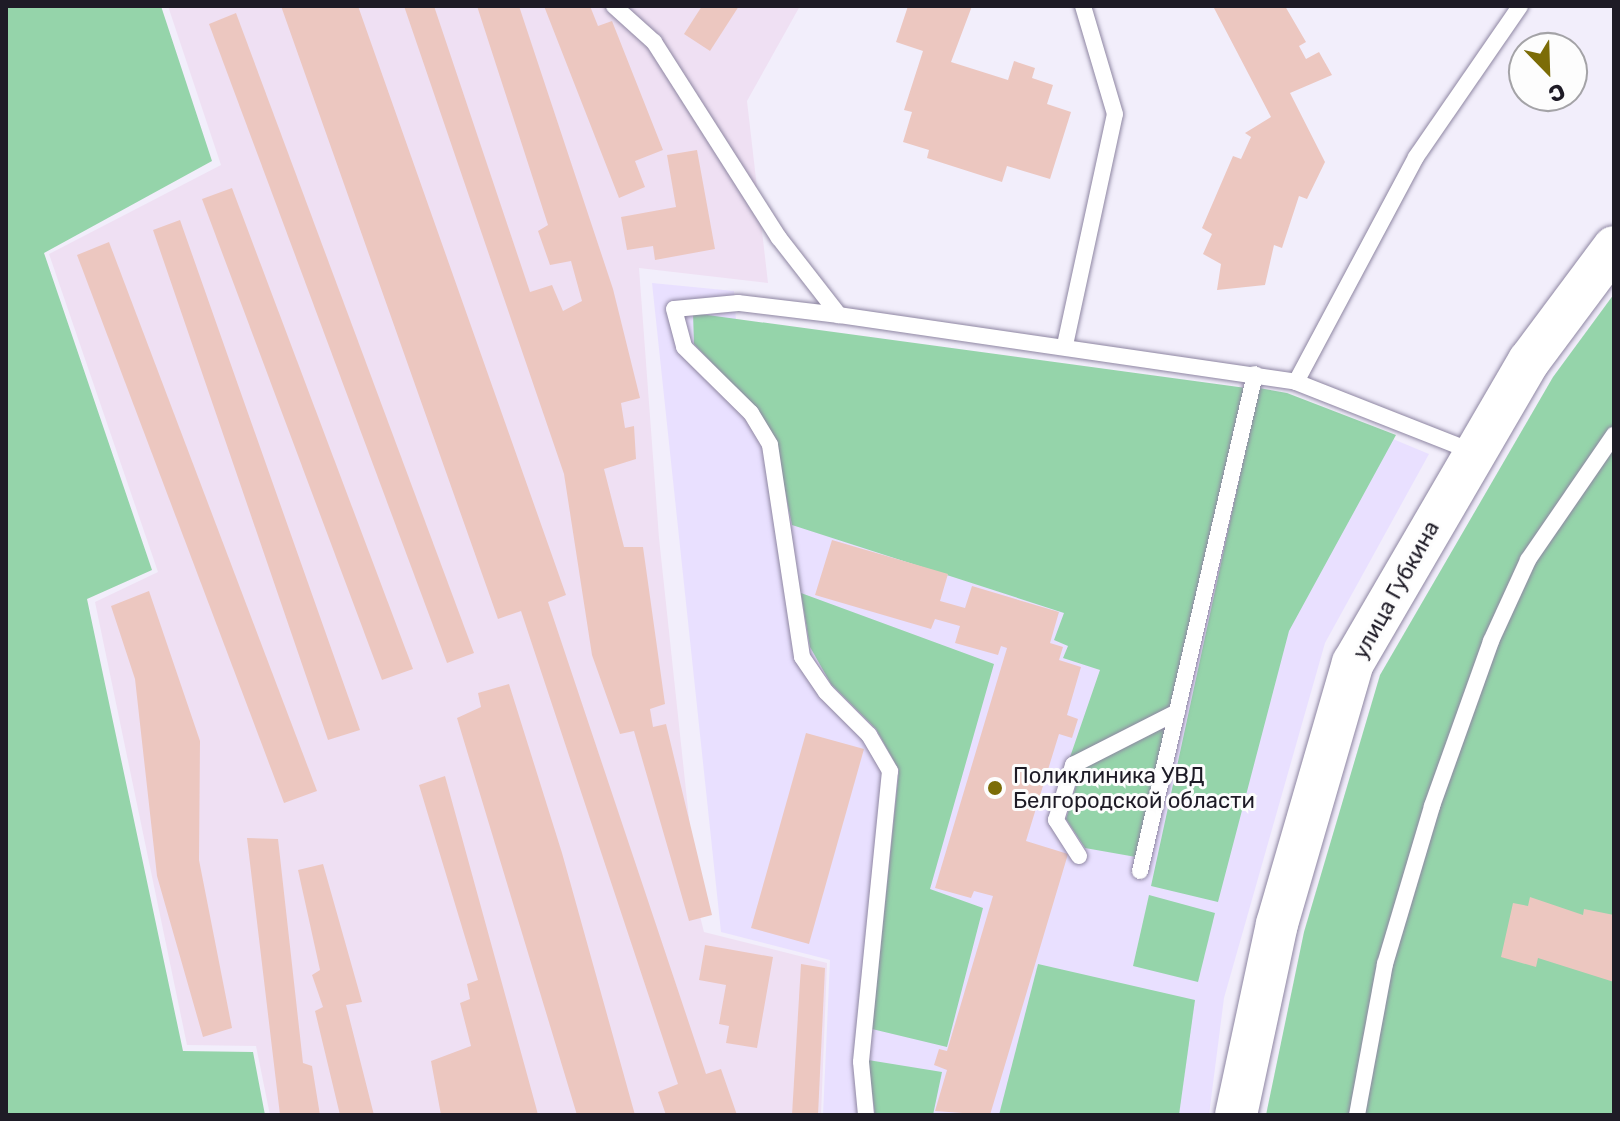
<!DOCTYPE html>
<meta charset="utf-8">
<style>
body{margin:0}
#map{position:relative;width:1620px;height:1121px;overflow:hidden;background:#f2eefb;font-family:Rubik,sans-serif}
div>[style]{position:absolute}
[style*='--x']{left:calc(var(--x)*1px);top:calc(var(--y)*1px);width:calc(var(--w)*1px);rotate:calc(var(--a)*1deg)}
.industrial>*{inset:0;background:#efe0f3}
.built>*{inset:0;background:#e9e0ff}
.green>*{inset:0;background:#95d4aa}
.building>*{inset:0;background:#ecc7c0}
.roads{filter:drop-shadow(0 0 2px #8e86a2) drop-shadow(0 0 2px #8e86a2)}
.service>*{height:16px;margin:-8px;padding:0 8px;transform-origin:8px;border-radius:8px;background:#fff}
.secondary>*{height:42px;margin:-21px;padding:0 21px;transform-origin:21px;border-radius:21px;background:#fff}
.dots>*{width:22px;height:22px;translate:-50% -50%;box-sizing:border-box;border:4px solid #fdfdfd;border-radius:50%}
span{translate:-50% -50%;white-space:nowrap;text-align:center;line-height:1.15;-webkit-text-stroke:6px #fdfdfd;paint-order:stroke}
.street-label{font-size:22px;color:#1e1b26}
.poi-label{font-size:22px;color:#1e1b26}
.left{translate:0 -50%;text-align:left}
.frame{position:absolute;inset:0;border:8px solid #1e1b26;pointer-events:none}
.north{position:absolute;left:1508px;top:32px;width:80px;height:80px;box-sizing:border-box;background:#fdfdfd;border:2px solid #a4a3a7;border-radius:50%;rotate:157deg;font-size:22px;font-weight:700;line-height:32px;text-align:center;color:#1e1b26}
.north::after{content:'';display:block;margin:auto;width:28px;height:36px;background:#7c6c07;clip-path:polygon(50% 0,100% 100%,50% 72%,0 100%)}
</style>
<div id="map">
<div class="industrial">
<i style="clip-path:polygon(168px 6px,800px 6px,747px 101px,768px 283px,639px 268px,659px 538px,699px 912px,704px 932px,827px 963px,821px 1115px,270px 1115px,256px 1046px,187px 1045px,95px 602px,158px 572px,49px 254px,221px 165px)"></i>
</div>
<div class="built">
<i style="clip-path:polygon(652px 283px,734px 291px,736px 320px,1285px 394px,1429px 454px,1325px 643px,1224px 998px,1209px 1115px,823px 1115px,830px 960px,721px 932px)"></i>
</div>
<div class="green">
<i style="clip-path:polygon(6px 6px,161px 6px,212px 161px,44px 253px,152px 570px,87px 599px,183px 1051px,253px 1052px,265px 1115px,6px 1115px)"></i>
<i style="clip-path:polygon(1614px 294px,1614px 1115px,1266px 1115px,1304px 932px,1380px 675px,1553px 377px)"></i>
<i style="clip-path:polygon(693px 313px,1246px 388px,1173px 709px,1069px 760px,1100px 670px,1063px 658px,1068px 646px,1054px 640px,1064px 613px,792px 525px,777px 451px,756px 409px,694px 344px)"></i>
<i style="clip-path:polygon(1259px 388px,1287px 393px,1396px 435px,1289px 631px,1218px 902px,1151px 886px)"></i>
<i style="clip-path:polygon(801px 593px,994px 664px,930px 889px,983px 908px,947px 1047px,872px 1029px,899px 770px,876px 729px,831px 684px,810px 647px)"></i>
<i style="clip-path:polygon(1167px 726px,1136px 857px,1085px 848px,1066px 819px,1081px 769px)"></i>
<i style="clip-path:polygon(1149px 895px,1215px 913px,1198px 982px,1133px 966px)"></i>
<i style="clip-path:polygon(1038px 964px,1195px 1000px,1179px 1115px,999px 1115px)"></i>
<i style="clip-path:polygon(868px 1060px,942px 1072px,933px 1115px,875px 1115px)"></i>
</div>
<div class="building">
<i style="clip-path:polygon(281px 6px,358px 6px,566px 595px,548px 602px,706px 1074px,721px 1069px,737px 1115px,666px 1115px,658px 1092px,678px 1084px,521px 611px,498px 619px)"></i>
<i style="clip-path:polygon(404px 6px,434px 6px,530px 292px,552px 285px,563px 311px,582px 301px,571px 261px,550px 265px,538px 231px,548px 225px,477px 6px,519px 6px,613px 289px,640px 398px,621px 403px,625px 428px,634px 426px,636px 459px,604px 469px,624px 547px,643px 547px,665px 704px,650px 709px,653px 727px,666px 724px,712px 915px,689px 921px,634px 731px,620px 734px,592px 655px,564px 474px)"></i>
<i style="clip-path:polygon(544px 6px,590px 6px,598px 26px,612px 21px,663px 150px,635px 161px,645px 187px,619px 198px)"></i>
<i style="clip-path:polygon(702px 6px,739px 6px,710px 51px,684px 34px)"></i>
<i style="clip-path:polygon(908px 6px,972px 6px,951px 62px,1008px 80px,1014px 61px,1035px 68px,1032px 78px,1053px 85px,1047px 104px,1071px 112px,1050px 179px,1007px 166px,1002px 182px,927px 158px,929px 150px,903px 142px,912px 112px,904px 110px,923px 51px,896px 42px)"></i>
<i style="clip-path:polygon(1285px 6px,1306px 42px,1299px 46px,1306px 59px,1319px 52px,1332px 75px,1290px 93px,1325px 162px,1307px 199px,1299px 196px,1282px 248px,1274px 245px,1265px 285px,1217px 290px,1221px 264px,1203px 254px,1212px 234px,1202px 228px,1233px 156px,1241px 159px,1251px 137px,1245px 133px,1271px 117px,1214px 8px)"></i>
<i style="clip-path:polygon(236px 13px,474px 653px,447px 663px,209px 24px)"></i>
<i style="clip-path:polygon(697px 150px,715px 249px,655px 260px,653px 246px,627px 250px,621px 217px,676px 207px,667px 155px)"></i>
<i style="clip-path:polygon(232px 188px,413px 669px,382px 680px,202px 199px)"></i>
<i style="clip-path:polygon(180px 220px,243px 399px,360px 730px,328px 740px,153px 230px)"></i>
<i style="clip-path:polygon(109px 242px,317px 791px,284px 803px,77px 255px)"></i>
<i style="clip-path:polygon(832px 540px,948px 574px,940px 601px,965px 608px,972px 586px,1059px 612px,1050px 643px,1063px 647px,1059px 660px,1081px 667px,1067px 715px,1078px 719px,1072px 738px,1059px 734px,1026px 841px,1068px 854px,990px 1115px,935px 1111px,947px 1070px,934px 1065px,939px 1049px,947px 1051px,993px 896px,974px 891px,971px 898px,935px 888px,1007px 648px,1001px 646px,998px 655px,955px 643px,960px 626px,935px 619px,931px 629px,815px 595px)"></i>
<i style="clip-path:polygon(149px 591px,200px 741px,199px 860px,232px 1028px,203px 1037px,157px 876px,135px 679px,111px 606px)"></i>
<i style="clip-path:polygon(509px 684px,562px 853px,635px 1115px,577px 1115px,457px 718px,481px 707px,478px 693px)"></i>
<i style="clip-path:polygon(806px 733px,864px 749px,809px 944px,751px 928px)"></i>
<i style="clip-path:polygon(445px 776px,536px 1107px,538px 1115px,441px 1115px,431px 1061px,471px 1046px,460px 1003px,470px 999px,467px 984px,478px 980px,419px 785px)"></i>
<i style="clip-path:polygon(247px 838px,278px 839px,303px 1063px,312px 1066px,320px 1115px,280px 1115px)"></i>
<i style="clip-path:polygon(323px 864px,362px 1002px,346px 1005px,374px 1115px,340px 1115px,315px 1011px,323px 1007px,312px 975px,320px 970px,298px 870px)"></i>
<i style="clip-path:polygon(1530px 897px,1583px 915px,1584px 909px,1614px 915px,1614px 982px,1538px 958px,1536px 967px,1501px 957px,1513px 903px,1528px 906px)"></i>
<i style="clip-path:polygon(705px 945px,773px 957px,757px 1048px,726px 1043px,729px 1026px,719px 1024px,726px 985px,699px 980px)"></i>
<i style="clip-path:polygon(801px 964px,825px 968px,818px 1115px,792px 1115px)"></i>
</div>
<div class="roads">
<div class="service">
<i style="--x:614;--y:6;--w:54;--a:42"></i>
<i style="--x:654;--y:42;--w:232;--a:57.5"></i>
<i style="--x:779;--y:238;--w:98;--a:52.1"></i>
<i style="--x:839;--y:315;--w:462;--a:8.3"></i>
<i style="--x:1296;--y:382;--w:191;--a:21.5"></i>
<i style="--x:839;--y:315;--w:102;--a:-173.2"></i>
<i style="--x:738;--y:303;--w:64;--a:174.6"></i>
<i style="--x:674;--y:309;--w:39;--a:75"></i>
<i style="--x:684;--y:347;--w:94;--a:44.6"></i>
<i style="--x:751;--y:413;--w:37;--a:59"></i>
<i style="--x:770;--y:445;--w:214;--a:81.4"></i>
<i style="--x:802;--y:657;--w:42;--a:55.6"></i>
<i style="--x:826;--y:692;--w:61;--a:45"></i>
<i style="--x:869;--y:735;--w:42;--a:59.7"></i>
<i style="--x:890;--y:771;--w:292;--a:95.7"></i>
<i style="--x:861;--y:1062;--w:53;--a:84.6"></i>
<i style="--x:1065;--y:345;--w:236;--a:-77.8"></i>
<i style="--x:1115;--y:114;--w:113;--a:-106.5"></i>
<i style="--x:1296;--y:382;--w:255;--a:-61.9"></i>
<i style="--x:1416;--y:157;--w:183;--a:-55.4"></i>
<i style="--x:1079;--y:856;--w:43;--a:-122.6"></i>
<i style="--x:1056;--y:820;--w:58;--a:-72.8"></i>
<i style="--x:1073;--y:765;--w:117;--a:-27"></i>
<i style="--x:1140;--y:871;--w:510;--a:-76.97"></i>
<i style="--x:1357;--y:1115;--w:154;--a:-79.5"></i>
<i style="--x:1385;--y:964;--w:165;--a:-73.4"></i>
<i style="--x:1432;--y:806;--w:175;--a:-70.3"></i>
<i style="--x:1491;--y:641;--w:89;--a:-65.4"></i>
<i style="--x:1528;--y:560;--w:152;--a:-55.5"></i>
</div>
<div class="secondary">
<i style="--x:1236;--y:1115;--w:195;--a:-77.9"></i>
<i style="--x:1277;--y:924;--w:272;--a:-73.8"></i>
<i style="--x:1353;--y:663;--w:350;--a:-59.8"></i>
<i style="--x:1529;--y:361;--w:142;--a:-53.3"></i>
</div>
</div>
<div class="dots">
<i style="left:995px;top:788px;background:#7c6c07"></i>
</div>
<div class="street-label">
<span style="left:1396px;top:590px;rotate:-61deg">улица Губкина</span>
</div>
<div class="poi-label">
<span class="left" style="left:1013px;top:788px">Поликлиника УВД<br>Белгородской области</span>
</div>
<div class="frame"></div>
<div class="north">С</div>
</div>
